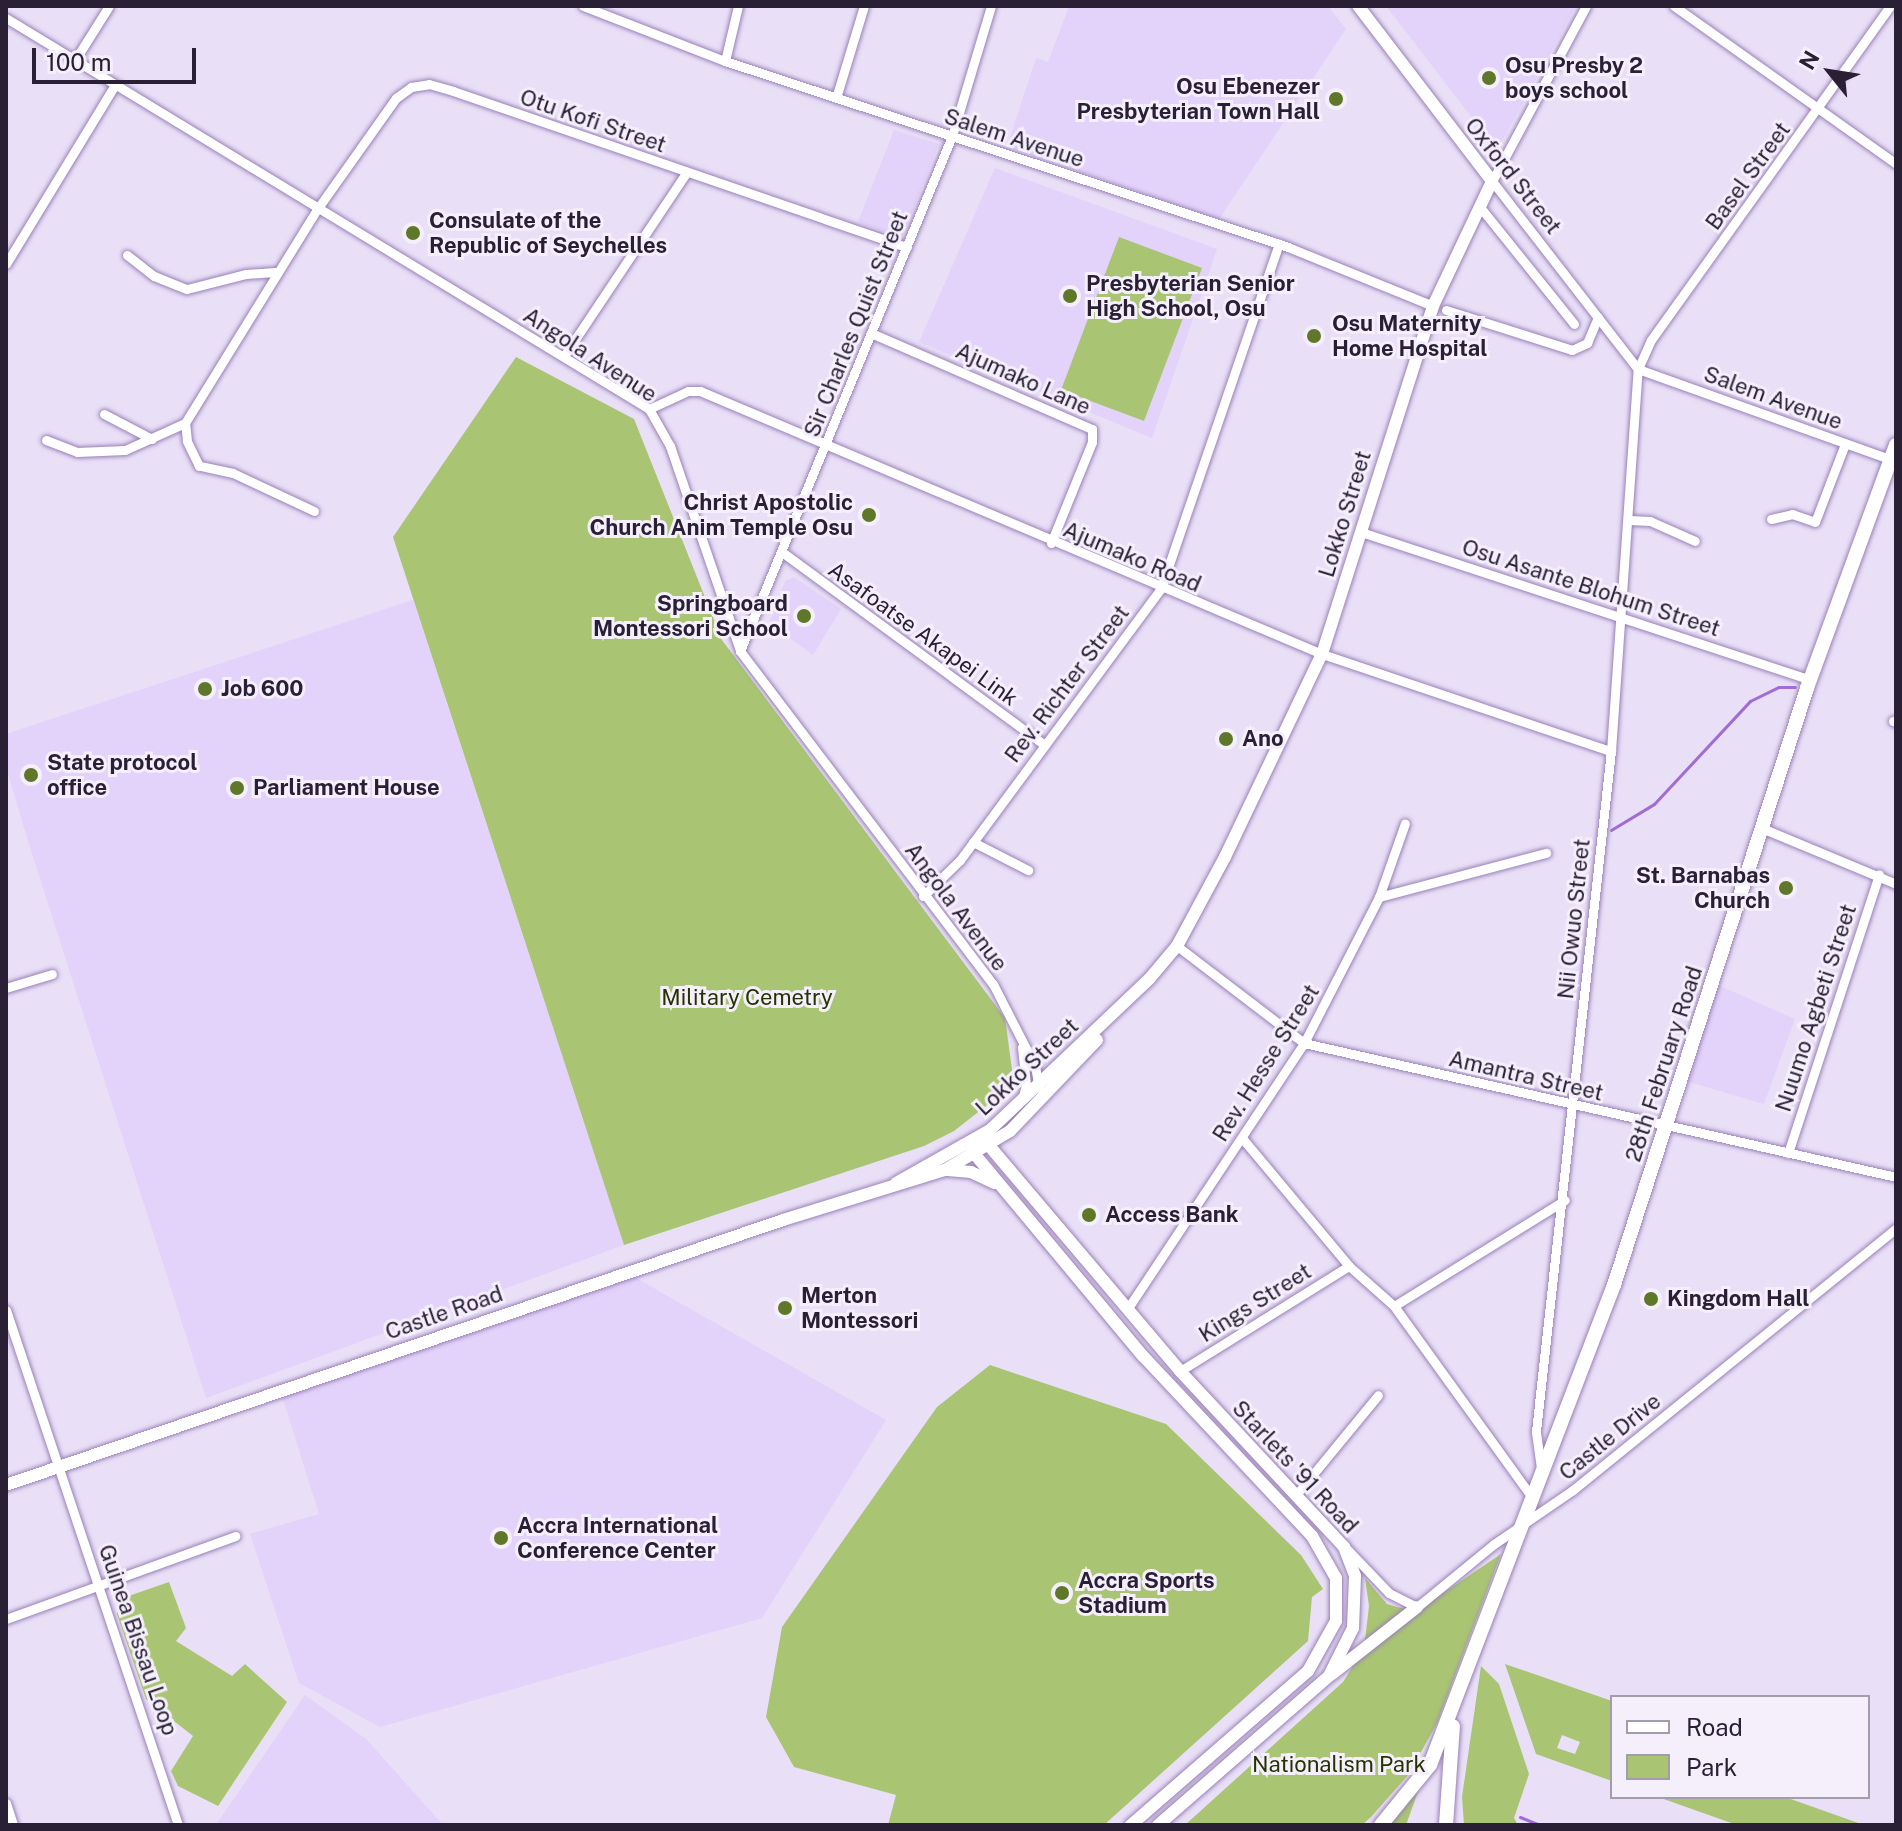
<!DOCTYPE html>
<style>
body{margin:0}
#map{position:relative;width:1902px;height:1831px;overflow:hidden;background:#e9dff7;font-family:"Public Sans",sans-serif}
div>[style]{position:absolute}
[style*='--x']{left:calc(var(--x)*1px);top:calc(var(--y)*1px);width:calc(var(--w)*1px);rotate:calc(var(--a)*1deg)}
.built>*{inset:0;background:#e3d2fa}
.green>*{inset:0;background:#a9c573}
.stream>*{height:3px;margin:-1.5px;padding:0 1.5px;transform-origin:1.5px;border-radius:1.5px;background:#9f6dd4}
.roads{filter:drop-shadow(0 0 2px #9981b8) drop-shadow(0 0 2px #9981b8)}
.minor>*{height:9px;margin:-4.5px;padding:0 4.5px;transform-origin:4.5px;border-radius:4.5px;background:#fff}
.secondary>*{height:12px;margin:-6px;padding:0 6px;transform-origin:6px;border-radius:6px;background:#fff}
.primary>*{height:14px;margin:-7px;padding:0 7px;transform-origin:7px;border-radius:7px;background:#fff}
.dots>*{width:22px;height:22px;translate:-50% -50%;box-sizing:border-box;border:4px solid #f4effb;border-radius:50%}
span{translate:-50% -50%;white-space:nowrap;text-align:center;line-height:1.15;-webkit-text-stroke:6px #f4effb;paint-order:stroke}
.poi-label{font-size:22px;color:#2a2036;font-weight:700}
.left{translate:0 -50%;text-align:left}
.right{translate:-100% -50%;text-align:right}
.street-label{font-size:22px;color:#2a2036}
.park-label{font-size:22px;color:#253300}
.frame{position:absolute;inset:0;border:8px solid #2a2036;pointer-events:none}
.legend{position:absolute;left:1610px;top:1695px;width:260px;height:104px;box-sizing:border-box;background:#f4effb;border:2px solid #a39cac;margin:0;padding:10px 14px;list-style:none;font-size:24px;color:#2a2036}
.legend li{display:flex;align-items:center;gap:16px;height:40px}
.legend b{width:40px;border:2px solid #a39cac}
.north{position:absolute;left:1790px;top:32px;width:80px;height:80px;-webkit-text-stroke:6px #f4effb;paint-order:stroke;rotate:300deg;font-size:22px;font-weight:700;line-height:32px;text-align:center;color:#2a2036}
.north::after{content:'';display:block;margin:auto;width:28px;height:36px;background:#2a2036;clip-path:polygon(50% 0,100% 100%,50% 72%,0 100%)}
.scale{position:absolute;left:32px;top:48px;width:164px;height:36px;box-sizing:border-box;border:4px solid #2a2036;border-top:0;padding-left:10px;font-size:24px;line-height:28px;white-space:nowrap;color:#2a2036;-webkit-text-stroke:6px #f4effb;paint-order:stroke}
</style>
<div id="map">
<div class="built">
<i style="clip-path:polygon(1069px 6px,1328px 6px,1346px 29px,1219px 219px,1007px 147px,1036px 58px,1048px 62px)"></i>
<i style="clip-path:polygon(1386px 6px,1576px 6px,1497px 150px)"></i>
<i style="clip-path:polygon(894px 130px,939px 144px,902px 238px,858px 222px)"></i>
<i style="clip-path:polygon(995px 168px,1217px 249px,1152px 438px,919px 342px)"></i>
<i style="clip-path:polygon(794px 577px,841px 609px,813px 655px,769px 623px,785px 581px)"></i>
<i style="clip-path:polygon(413px 600px,624px 1245px,206px 1398px,28px 841px,6px 767px,6px 734px)"></i>
<i style="clip-path:polygon(1718px 985px,1795px 1019px,1764px 1104px,1686px 1081px)"></i>
<i style="clip-path:polygon(629px 1274px,886px 1420px,762px 1618px,380px 1727px,299px 1683px,250px 1534px,319px 1514px,282px 1396px)"></i>
<i style="clip-path:polygon(305px 1695px,366px 1739px,443px 1825px,216px 1825px)"></i>
</div>
<div class="green">
<i style="clip-path:polygon(1119px 237px,1202px 268px,1144px 421px,1061px 390px)"></i>
<i style="clip-path:polygon(516px 357px,634px 419px,722px 640px,1005px 1018px,1014px 1084px,954px 1131px,924px 1146px,624px 1245px,393px 537px)"></i>
<i style="clip-path:polygon(990px 1365px,1166px 1424px,1301px 1555px,1323px 1589px,1312px 1597px,1308px 1641px,1104px 1825px,888px 1825px,896px 1795px,794px 1767px,766px 1717px,782px 1627px,937px 1407px)"></i>
<i style="clip-path:polygon(1501px 1554px,1437px 1723px,1409px 1774px,1371px 1817px,1362px 1825px,1185px 1825px,1343px 1682px,1364px 1648px,1369px 1606px,1365px 1578px,1387px 1604px,1415px 1612px)"></i>
<i style="clip-path:polygon(169px 1582px,186px 1628px,176px 1641px,232px 1676px,245px 1664px,287px 1702px,218px 1806px,178px 1786px,171px 1771px,193px 1736px,146px 1699px,117px 1614px,120px 1599px)"></i>
<i style="clip-path:polygon(evenodd,1505px 1664px,1612px 1701px,1612px 1781px,1536px 1754px,1505px 1664px,1562px 1735px,1580px 1742px,1575px 1754px,1557px 1748px,1562px 1735px)"></i>
<i style="clip-path:polygon(1481px 1666px,1499px 1684px,1529px 1774px,1514px 1818px,1518px 1825px,1464px 1825px,1462px 1797px)"></i>
<i style="clip-path:polygon(1420px 1786px,1406px 1825px,1384px 1825px)"></i>
<i style="clip-path:polygon(1658px 1797px,1785px 1797px,1864px 1825px,1737px 1825px)"></i>
</div>
<div class="stream">
<i style="--x:1611;--y:830;--w:50;--a:-31.2"></i>
<i style="--x:1654;--y:804;--w:141;--a:-47"></i>
<i style="--x:1750;--y:701;--w:32;--a:-26"></i>
<i style="--x:1779;--y:687;--w:16;--a:0"></i>
<i style="--x:1520;--y:1817;--w:22;--a:22"></i>
</div>
<div class="roads">
<div class="minor">
<i style="--x:583;--y:6;--w:152;--a:21.2"></i>
<i style="--x:725;--y:61;--w:593;--a:18.28"></i>
<i style="--x:1288;--y:247;--w:157;--a:22.1"></i>
<i style="--x:1586;--y:6;--w:199;--a:118.2"></i>
<i style="--x:1492;--y:181;--w:238;--a:52.2"></i>
<i style="--x:1674;--y:6;--w:272;--a:35.4"></i>
<i style="--x:6;--y:18;--w:753;--a:31.3"></i>
<i style="--x:649;--y:409;--w:43;--a:60.4"></i>
<i style="--x:670;--y:446;--w:217;--a:71.1"></i>
<i style="--x:740;--y:651;--w:418;--a:52.8"></i>
<i style="--x:993;--y:984;--w:92;--a:62.9"></i>
<i style="--x:1035;--y:1066;--w:22;--a:80"></i>
<i style="--x:75;--y:60;--w:64;--a:-57.8"></i>
<i style="--x:725;--y:61;--w:57;--a:-76.7"></i>
<i style="--x:836;--y:98;--w:96;--a:-73.1"></i>
<i style="--x:1480;--y:207;--w:150;--a:51.2"></i>
<i style="--x:127;--y:255;--w:34;--a:38"></i>
<i style="--x:154;--y:276;--w:35;--a:22"></i>
<i style="--x:187;--y:289;--w:61;--a:-14.3"></i>
<i style="--x:246;--y:274;--w:29;--a:-4"></i>
<i style="--x:6;--y:264;--w:210;--a:-58.7"></i>
<i style="--x:1446;--y:310;--w:132;--a:17.6"></i>
<i style="--x:1572;--y:350;--w:17;--a:-25"></i>
<i style="--x:1587;--y:343;--w:28;--a:-67"></i>
<i style="--x:871;--y:333;--w:241;--a:23.5"></i>
<i style="--x:1092;--y:429;--w:13;--a:90"></i>
<i style="--x:1092;--y:442;--w:109;--a:112.1"></i>
<i style="--x:564;--y:356;--w:220;--a:-56.3"></i>
<i style="--x:1638;--y:369;--w:273;--a:19.7"></i>
<i style="--x:649;--y:409;--w:43;--a:-24.8"></i>
<i style="--x:688;--y:391;--w:12;--a:0"></i>
<i style="--x:700;--y:391;--w:675;--a:22.92"></i>
<i style="--x:1322;--y:654;--w:305;--a:18.6"></i>
<i style="--x:104;--y:414;--w:54;--a:27.5"></i>
<i style="--x:46;--y:440;--w:33;--a:21"></i>
<i style="--x:77;--y:452;--w:48;--a:-2.4"></i>
<i style="--x:125;--y:450;--w:66;--a:-24.2"></i>
<i style="--x:314;--y:511;--w:89;--a:-154.9"></i>
<i style="--x:233;--y:473;--w:35;--a:-168"></i>
<i style="--x:199;--y:466;--w:28;--a:-116"></i>
<i style="--x:187;--y:441;--w:18;--a:-96"></i>
<i style="--x:185;--y:423;--w:253;--a:-58.3"></i>
<i style="--x:318;--y:208;--w:135;--a:-54.7"></i>
<i style="--x:396;--y:98;--w:19;--a:-36"></i>
<i style="--x:411;--y:87;--w:18;--a:-9"></i>
<i style="--x:429;--y:84;--w:25;--a:16"></i>
<i style="--x:453;--y:91;--w:480;--a:19"></i>
<i style="--x:1771;--y:519;--w:22;--a:-13"></i>
<i style="--x:1792;--y:514;--w:24;--a:19"></i>
<i style="--x:1815;--y:522;--w:84;--a:-69"></i>
<i style="--x:1629;--y:520;--w:21;--a:3"></i>
<i style="--x:1650;--y:521;--w:49;--a:24"></i>
<i style="--x:1361;--y:532;--w:473;--a:18.2"></i>
<i style="--x:782;--y:552;--w:324;--a:36.3"></i>
<i style="--x:740;--y:651;--w:557;--a:-67.63"></i>
<i style="--x:952;--y:136;--w:136;--a:-73.3"></i>
<i style="--x:1893;--y:721;--w:3;--a:18"></i>
<i style="--x:1764;--y:829;--w:143;--a:22.6"></i>
<i style="--x:973;--y:842;--w:62;--a:27"></i>
<i style="--x:923;--y:896;--w:52;--a:-44.2"></i>
<i style="--x:960;--y:860;--w:338;--a:-53.5"></i>
<i style="--x:1161;--y:588;--w:364;--a:-71.1"></i>
<i style="--x:1379;--y:897;--w:173;--a:-14.8"></i>
<i style="--x:1177;--y:946;--w:160;--a:37.4"></i>
<i style="--x:1304;--y:1043;--w:607;--a:12.75"></i>
<i style="--x:6;--y:988;--w:48;--a:-16.9"></i>
<i style="--x:1022;--y:1047;--w:38;--a:84"></i>
<i style="--x:1026;--y:1085;--w:16;--a:105"></i>
<i style="--x:1242;--y:1138;--w:167;--a:50.1"></i>
<i style="--x:1349;--y:1266;--w:60;--a:41.6"></i>
<i style="--x:1394;--y:1306;--w:236;--a:54.2"></i>
<i style="--x:1788;--y:1153;--w:293;--a:-71.9"></i>
<i style="--x:1394;--y:1306;--w:201;--a:-31.8"></i>
<i style="--x:1128;--y:1308;--w:318;--a:-56.4"></i>
<i style="--x:1304;--y:1043;--w:164;--a:-62.8"></i>
<i style="--x:1379;--y:897;--w:78;--a:-70.6"></i>
<i style="--x:6;--y:1310;--w:543;--a:71.53"></i>
<i style="--x:1180;--y:1371;--w:199;--a:-31.9"></i>
<i style="--x:1541;--y:1468;--w:37;--a:-98"></i>
<i style="--x:1536;--y:1431;--w:684;--a:-83.71"></i>
<i style="--x:1611;--y:751;--w:383;--a:-86"></i>
<i style="--x:1638;--y:369;--w:32;--a:-66"></i>
<i style="--x:1651;--y:340;--w:411;--a:-54.4"></i>
<i style="--x:1296;--y:1495;--w:129;--a:-50.6"></i>
<i style="--x:1347;--y:1549;--w:61;--a:46.3"></i>
<i style="--x:1389;--y:1593;--w:31;--a:27"></i>
<i style="--x:1417;--y:1607;--w:99;--a:-39.3"></i>
<i style="--x:1494;--y:1544;--w:96;--a:-34.4"></i>
<i style="--x:1573;--y:1490;--w:416;--a:-39"></i>
<i style="--x:6;--y:1619;--w:244;--a:-19.9"></i>
<i style="--x:6;--y:1803;--w:23;--a:72"></i>
</div>
<div class="secondary">
<i style="--x:986;--y:1142;--w:300;--a:49.7"></i>
<i style="--x:1180;--y:1371;--w:241;--a:47"></i>
<i style="--x:1344;--y:1547;--w:31;--a:69"></i>
<i style="--x:1355;--y:1576;--w:52;--a:92.2"></i>
<i style="--x:1353;--y:1628;--w:54;--a:116.6"></i>
<i style="--x:1329;--y:1676;--w:227;--a:138.9"></i>
<i style="--x:972;--y:1151;--w:267;--a:50.2"></i>
<i style="--x:1143;--y:1356;--w:247;--a:46.8"></i>
<i style="--x:1312;--y:1536;--w:48;--a:60.3"></i>
<i style="--x:1336;--y:1578;--w:43;--a:90"></i>
<i style="--x:1336;--y:1621;--w:57;--a:119.2"></i>
<i style="--x:1308;--y:1671;--w:235;--a:139"></i>
<i style="--x:948;--y:1170;--w:23;--a:5"></i>
<i style="--x:971;--y:1172;--w:26;--a:25"></i>
<i style="--x:896;--y:1183;--w:108;--a:-29.4"></i>
<i style="--x:990;--y:1130;--w:221;--a:-43.5"></i>
<i style="--x:1150;--y:978;--w:42;--a:-49.8"></i>
<i style="--x:1177;--y:946;--w:101;--a:-61.7"></i>
<i style="--x:1225;--y:857;--w:225;--a:-64.5"></i>
<i style="--x:1322;--y:654;--w:365;--a:-72.3"></i>
<i style="--x:1433;--y:306;--w:138;--a:-64.7"></i>
<i style="--x:1492;--y:181;--w:220;--a:-127.4"></i>
<i style="--x:6;--y:1485;--w:821;--a:-18.83"></i>
<i style="--x:783;--y:1220;--w:170;--a:-17.2"></i>
<i style="--x:945;--y:1170;--w:76;--a:-31"></i>
<i style="--x:1010;--y:1131;--w:126;--a:-46.3"></i>
<i style="--x:1332;--y:1674;--w:108;--a:-38.2"></i>
</div>
<div class="primary">
<i style="--x:1381;--y:1825;--w:77;--a:-50.8"></i>
<i style="--x:1430;--y:1765;--w:514;--a:-69.03"></i>
<i style="--x:1614;--y:1285;--w:627;--a:-72.08"></i>
<i style="--x:1807;--y:688;--w:259;--a:-69.9"></i>
<i style="--x:1446;--y:1825;--w:99;--a:-86"></i>
</div>
</div>
<div class="dots">
<i style="left:1489px;top:78px;background:#5f7729"></i>
<i style="left:1336px;top:99px;background:#5f7729"></i>
<i style="left:413px;top:233px;background:#5f7729"></i>
<i style="left:1070px;top:296px;background:#5f7729"></i>
<i style="left:1314px;top:336px;background:#5f7729"></i>
<i style="left:869px;top:515px;background:#5f7729"></i>
<i style="left:804px;top:616px;background:#5f7729"></i>
<i style="left:205px;top:689px;background:#5f7729"></i>
<i style="left:1226px;top:739px;background:#5f7729"></i>
<i style="left:31px;top:775px;background:#5f7729"></i>
<i style="left:237px;top:788px;background:#5f7729"></i>
<i style="left:1786px;top:888px;background:#5f7729"></i>
<i style="left:1089px;top:1215px;background:#5f7729"></i>
<i style="left:1651px;top:1299px;background:#5f7729"></i>
<i style="left:785px;top:1308px;background:#5f7729"></i>
<i style="left:501px;top:1538px;background:#5f7729"></i>
<i style="left:1062px;top:1593px;background:#5f7729"></i>
</div>
<div class="poi-label">
<span class="left" style="left:1505px;top:78px">Osu Presby 2<br>boys school</span>
<span class="right" style="left:1320px;top:99px">Osu Ebenezer<br>Presbyterian Town Hall</span>
<span class="left" style="left:429px;top:233px">Consulate of the<br>Republic of Seychelles</span>
<span class="left" style="left:1086px;top:296px">Presbyterian Senior<br>High School, Osu</span>
<span class="left" style="left:1332px;top:336px">Osu Maternity<br>Home Hospital</span>
<span class="right" style="left:853px;top:515px">Christ Apostolic<br>Church Anim Temple Osu</span>
<span class="right" style="left:788px;top:616px">Springboard<br>Montessori School</span>
<span class="left" style="left:221px;top:689px">Job 600</span>
<span class="left" style="left:1242px;top:739px">Ano</span>
<span class="left" style="left:47px;top:775px">State protocol<br>office</span>
<span class="left" style="left:253px;top:788px">Parliament House</span>
<span class="right" style="left:1770px;top:888px">St. Barnabas<br>Church</span>
<span class="left" style="left:1105px;top:1215px">Access Bank</span>
<span class="left" style="left:801px;top:1308px">Merton<br>Montessori</span>
<span class="left" style="left:1667px;top:1299px">Kingdom Hall</span>
<span class="left" style="left:517px;top:1538px">Accra International<br>Conference Center</span>
<span class="left" style="left:1078px;top:1593px">Accra Sports<br>Stadium</span>
</div>
<div class="street-label">
<span style="left:593px;top:121px;rotate:19deg">Otu Kofi Street</span>
<span style="left:1014px;top:138px;rotate:18deg">Salem Avenue</span>
<span style="left:1513px;top:176px;rotate:52deg">Oxford Street</span>
<span style="left:1748px;top:176px;rotate:-54deg">Basel Street</span>
<span style="left:856px;top:324px;rotate:-68deg">Sir Charles Quist Street</span>
<span style="left:590px;top:355px;rotate:33deg">Angola Avenue</span>
<span style="left:1023px;top:379px;rotate:24deg">Ajumako Lane</span>
<span style="left:1773px;top:398px;rotate:20deg">Salem Avenue</span>
<span style="left:1345px;top:514px;rotate:-73deg">Lokko Street</span>
<span style="left:1132px;top:557px;rotate:23deg">Ajumako Road</span>
<span style="left:1591px;top:588px;rotate:18deg">Osu Asante Blohum Street</span>
<span style="left:923px;top:634px;rotate:36deg">Asafoatse Akapei Link</span>
<span style="left:1067px;top:684px;rotate:-53deg">Rev. Richter Street</span>
<span style="left:956px;top:907px;rotate:53deg">Angola Avenue</span>
<span style="left:1574px;top:919px;rotate:-84deg">Nii Owuo Street</span>
<span style="left:1816px;top:1008px;rotate:-72deg">Nuumo Agbeti Street</span>
<span style="left:1266px;top:1063px;rotate:-58deg">Rev. Hesse Street</span>
<span style="left:1664px;top:1064px;rotate:-72deg">28th February Road</span>
<span style="left:1027px;top:1067px;rotate:-43deg">Lokko Street</span>
<span style="left:1526px;top:1076px;rotate:13deg">Amantra Street</span>
<span style="left:1255px;top:1303px;rotate:-32deg">Kings Street</span>
<span style="left:444px;top:1313px;rotate:-19deg">Castle Road</span>
<span style="left:1610px;top:1437px;rotate:-39deg">Castle Drive</span>
<span style="left:1295px;top:1467px;rotate:47deg">Starlets '91 Road</span>
<span style="left:138px;top:1640px;rotate:71deg">Guinea Bissau Loop</span>
</div>
<div class="park-label">
<span style="left:747px;top:998px">Military Cemetry</span>
<span style="left:1339px;top:1765px">Nationalism Park</span>
</div>
<div class="frame"></div>
<ul class="legend">
<li><b style="height:10px;background:#fff"></b>Road</li>
<li><b style="height:22px;background:#a9c573"></b>Park</li>
</ul>
<div class="north">N</div>
<div class="scale">100 m</div>
</div>
